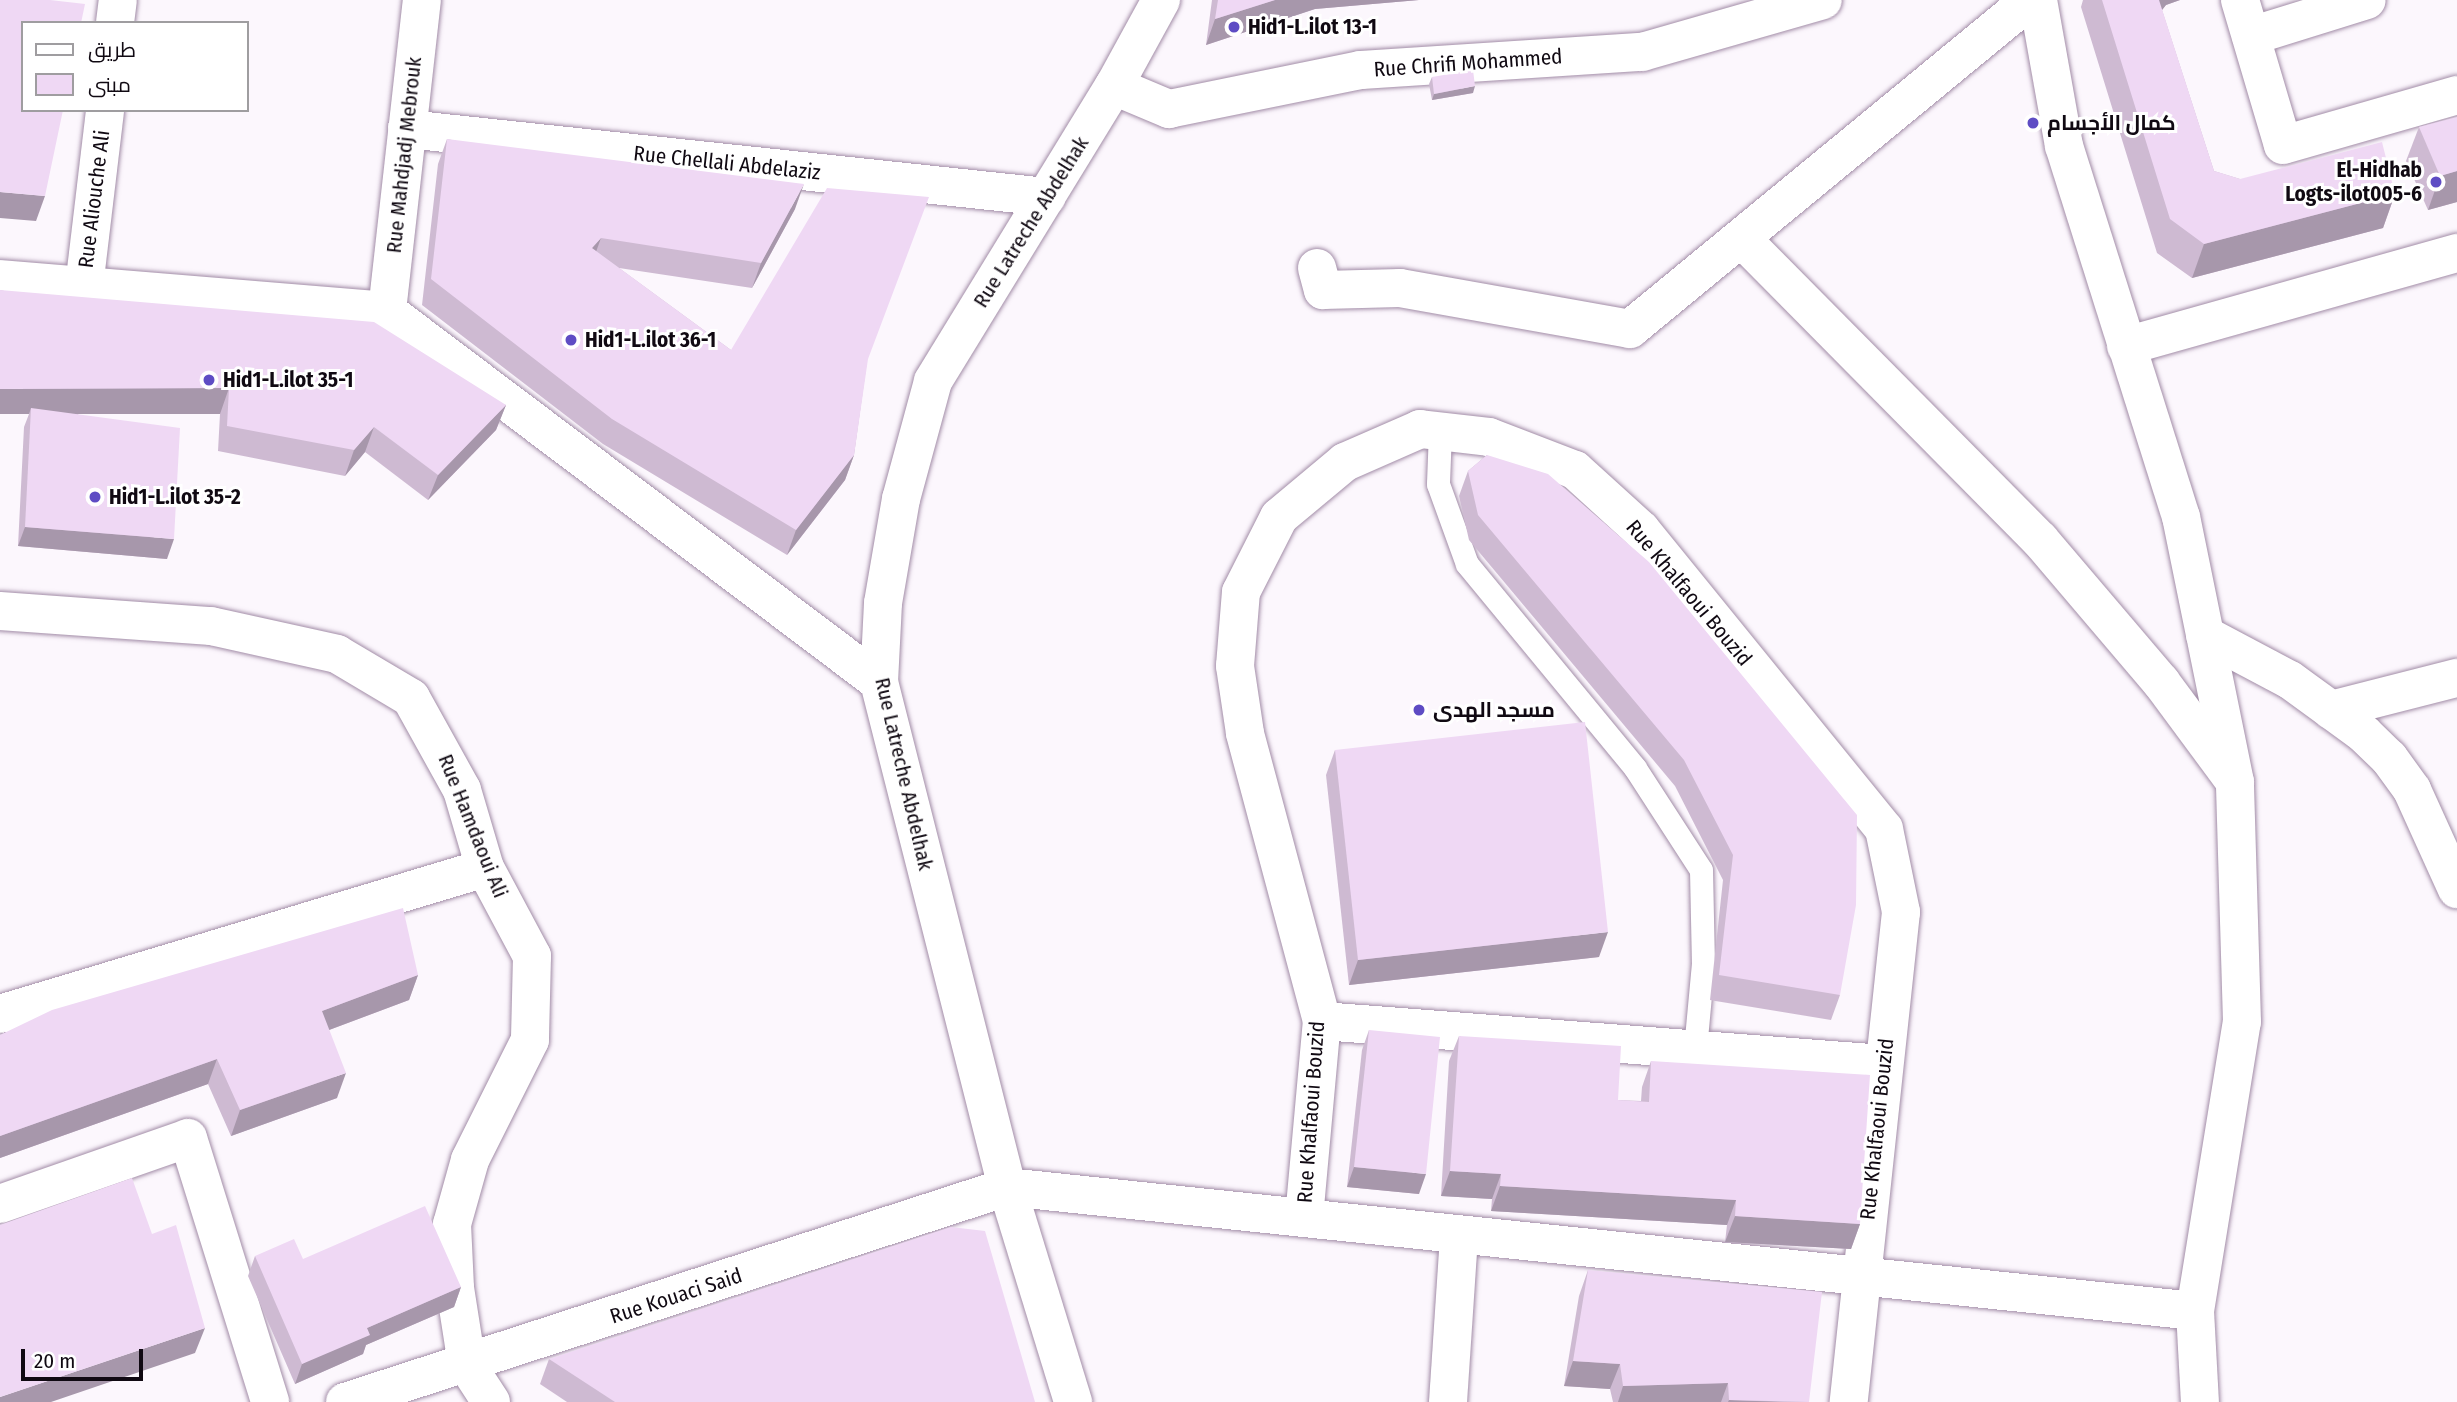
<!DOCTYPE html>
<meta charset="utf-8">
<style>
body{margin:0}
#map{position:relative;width:2457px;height:1402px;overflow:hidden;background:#fcf7fd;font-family:"Fira Sans Condensed",Cairo,sans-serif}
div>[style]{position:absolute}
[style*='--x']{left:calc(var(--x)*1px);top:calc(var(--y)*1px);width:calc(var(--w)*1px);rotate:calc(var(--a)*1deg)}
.roads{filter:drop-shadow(0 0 2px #a28ca7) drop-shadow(0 0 2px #a28ca7)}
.service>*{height:23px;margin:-11.5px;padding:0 11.5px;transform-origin:11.5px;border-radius:11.5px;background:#fff}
.minor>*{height:38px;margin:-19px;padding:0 19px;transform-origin:19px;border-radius:19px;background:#fff}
.tertiary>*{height:38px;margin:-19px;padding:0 19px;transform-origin:19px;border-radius:19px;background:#fff}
.wall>*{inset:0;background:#cebad2}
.shaded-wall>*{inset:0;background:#a797ab}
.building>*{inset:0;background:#efd8f4}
.dots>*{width:19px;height:19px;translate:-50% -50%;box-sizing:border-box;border:4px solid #fff;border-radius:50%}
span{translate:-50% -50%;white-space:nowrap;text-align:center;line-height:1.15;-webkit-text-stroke:6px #fff;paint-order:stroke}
.poi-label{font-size:21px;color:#100912;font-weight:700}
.left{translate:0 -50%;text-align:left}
.right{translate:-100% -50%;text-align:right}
.street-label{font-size:21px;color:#100912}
.legend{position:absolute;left:21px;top:21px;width:228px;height:91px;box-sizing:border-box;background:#fff;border:2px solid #9f9da0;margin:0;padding:9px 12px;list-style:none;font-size:21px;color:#100912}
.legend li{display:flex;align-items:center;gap:14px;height:35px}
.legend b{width:35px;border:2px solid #9f9da0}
.scale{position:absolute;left:21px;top:1349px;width:122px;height:32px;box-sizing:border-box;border:4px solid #100912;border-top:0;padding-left:9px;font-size:21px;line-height:24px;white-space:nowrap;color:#100912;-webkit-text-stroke:5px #fff;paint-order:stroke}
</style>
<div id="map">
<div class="roads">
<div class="service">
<i style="--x:1440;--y:431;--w:53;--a:92.2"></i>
<i style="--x:1438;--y:484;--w:85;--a:70.1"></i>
<i style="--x:1467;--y:564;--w:264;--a:50.5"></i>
<i style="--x:1635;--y:768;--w:121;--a:57.1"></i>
<i style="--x:1701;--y:870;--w:93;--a:88.8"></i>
<i style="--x:1703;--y:963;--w:87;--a:95.3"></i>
</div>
<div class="minor">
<i style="--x:2240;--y:0;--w:151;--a:73.5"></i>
<i style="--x:2283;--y:145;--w:181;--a:-16"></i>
<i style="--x:115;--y:23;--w:23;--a:-83"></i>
<i style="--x:2251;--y:36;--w:121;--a:-17.2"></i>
<i style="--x:1114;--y:86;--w:60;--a:22.7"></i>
<i style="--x:1169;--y:109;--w:196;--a:-11.5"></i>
<i style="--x:1361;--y:70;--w:282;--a:-3.7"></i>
<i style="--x:1642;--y:52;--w:188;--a:-16"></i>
<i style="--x:407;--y:129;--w:643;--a:6.07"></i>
<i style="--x:1742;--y:239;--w:424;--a:45.3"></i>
<i style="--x:2040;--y:540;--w:187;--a:49.6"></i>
<i style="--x:2161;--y:682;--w:124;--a:53.5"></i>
<i style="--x:1317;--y:268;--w:23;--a:75"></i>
<i style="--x:1323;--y:290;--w:77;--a:-1.5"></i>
<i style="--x:1400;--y:288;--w:234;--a:10.1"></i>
<i style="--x:1630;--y:329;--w:518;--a:-39.44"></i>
<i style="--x:0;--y:279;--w:388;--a:4.7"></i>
<i style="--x:387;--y:311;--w:616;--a:37.02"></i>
<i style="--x:84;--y:287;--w:178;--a:-83.2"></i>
<i style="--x:387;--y:311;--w:313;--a:-83.6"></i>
<i style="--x:2126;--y:346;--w:344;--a:-15.7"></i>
<i style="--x:0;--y:611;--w:212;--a:4.1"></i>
<i style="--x:211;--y:626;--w:129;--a:12.5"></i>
<i style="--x:337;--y:654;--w:86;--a:30.7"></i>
<i style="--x:411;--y:698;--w:105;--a:61"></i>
<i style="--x:462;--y:790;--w:81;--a:73.6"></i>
<i style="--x:485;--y:868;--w:100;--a:61.9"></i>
<i style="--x:532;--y:956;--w:84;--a:91.4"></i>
<i style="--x:530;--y:1040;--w:134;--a:116.6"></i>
<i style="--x:470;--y:1160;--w:66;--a:105.7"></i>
<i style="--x:452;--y:1224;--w:64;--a:87.3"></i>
<i style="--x:455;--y:1288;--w:78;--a:81.1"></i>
<i style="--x:467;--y:1365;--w:44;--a:57"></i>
<i style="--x:2331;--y:710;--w:130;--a:-14.3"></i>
<i style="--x:0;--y:1014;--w:506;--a:-16.75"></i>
<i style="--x:1322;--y:1021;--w:564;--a:4.38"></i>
<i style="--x:1007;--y:1187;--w:225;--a:72.9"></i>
<i style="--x:0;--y:1204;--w:199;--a:-19.3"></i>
<i style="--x:188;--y:1138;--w:276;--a:72.7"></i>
<i style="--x:1304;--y:1218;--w:198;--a:-84.8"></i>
<i style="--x:1322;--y:1021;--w:298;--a:-105"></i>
<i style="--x:1245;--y:733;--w:68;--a:-98.5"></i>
<i style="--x:1235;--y:666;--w:74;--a:-85.4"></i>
<i style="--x:1241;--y:592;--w:84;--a:-63.1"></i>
<i style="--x:1279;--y:517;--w:86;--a:-39.8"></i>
<i style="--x:1345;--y:462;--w:82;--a:-23.7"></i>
<i style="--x:1420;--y:429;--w:69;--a:6.6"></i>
<i style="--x:1489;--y:437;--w:92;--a:21"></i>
<i style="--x:1575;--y:470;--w:89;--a:42.3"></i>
<i style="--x:1641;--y:530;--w:385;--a:50.9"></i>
<i style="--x:1884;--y:829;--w:85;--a:78.4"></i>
<i style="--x:1901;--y:912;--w:493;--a:96.1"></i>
<i style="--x:2195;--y:1311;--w:91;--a:86.9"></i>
<i style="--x:1448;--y:1402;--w:167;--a:-86.2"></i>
</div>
<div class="tertiary">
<i style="--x:2205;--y:635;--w:96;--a:27.9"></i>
<i style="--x:2290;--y:680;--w:92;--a:36.1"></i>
<i style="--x:2364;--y:734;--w:35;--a:44"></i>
<i style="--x:2389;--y:758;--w:39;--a:54"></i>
<i style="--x:2412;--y:790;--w:109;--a:65.6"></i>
<i style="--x:1007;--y:1187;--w:521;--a:-104.22"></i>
<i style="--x:879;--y:682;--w:79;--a:-87.1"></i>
<i style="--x:883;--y:603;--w:106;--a:-80.2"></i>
<i style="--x:901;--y:499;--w:122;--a:-74.8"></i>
<i style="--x:933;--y:381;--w:346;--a:-58.5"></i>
<i style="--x:1114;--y:86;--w:98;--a:-61.3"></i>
<i style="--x:345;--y:1402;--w:696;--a:-17.99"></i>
<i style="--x:1007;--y:1187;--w:1194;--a:5.96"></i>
<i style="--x:2195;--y:1311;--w:293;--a:-80.8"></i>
<i style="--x:2242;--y:1022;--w:240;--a:-91.7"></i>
<i style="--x:2235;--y:782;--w:270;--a:-101.5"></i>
<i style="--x:2181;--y:517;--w:389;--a:-107.5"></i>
<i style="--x:2064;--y:146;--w:148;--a:-100.1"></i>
</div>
</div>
<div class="wall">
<i style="clip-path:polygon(1212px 0,1419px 0,1315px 9px,1206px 45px)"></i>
<i style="clip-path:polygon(2083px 0,2180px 0,2166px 5px,2162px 10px,2214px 171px,2240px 179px,2395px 194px,2383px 228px,2192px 278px,2157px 253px,2081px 7px)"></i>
<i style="clip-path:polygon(1432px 77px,1473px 93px,1432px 100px,1429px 84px)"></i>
<i style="clip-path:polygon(2457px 117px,2457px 202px,2428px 210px,2406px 161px,2419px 127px)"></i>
<i style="clip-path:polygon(447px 139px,795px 209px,752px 288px,619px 268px,731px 350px,867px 361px,854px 455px,845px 480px,787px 555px,603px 444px,422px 305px,438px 164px)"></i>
<i style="clip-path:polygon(0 290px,506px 405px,496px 430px,428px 500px,365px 452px,345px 476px,218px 451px,220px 414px,78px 414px,167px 559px,18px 546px,24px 427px,29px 414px)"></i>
<i style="clip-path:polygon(1487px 455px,1840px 995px,1831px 1020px,1710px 1000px,1723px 880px,1675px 786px,1469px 540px,1459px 496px,1468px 471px)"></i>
<i style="clip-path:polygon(1335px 750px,1599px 957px,1349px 985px,1326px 775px)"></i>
<i style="clip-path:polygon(418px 975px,409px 1000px,329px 1030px,337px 1098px,231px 1136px,208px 1084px,0 1158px,0 1035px)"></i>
<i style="clip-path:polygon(1369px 1030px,1419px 1194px,1347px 1187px,1362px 1050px)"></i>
<i style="clip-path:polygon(1459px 1036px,1618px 1100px,1641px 1101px,1642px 1087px,1651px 1061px,1860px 1224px,1851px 1249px,1725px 1242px,1727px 1225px,1491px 1211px,1492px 1199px,1441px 1196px,1449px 1061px)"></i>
<i style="clip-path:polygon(255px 1256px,303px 1259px,461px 1287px,454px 1307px,366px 1345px,363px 1354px,295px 1384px,248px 1276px)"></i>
<i style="clip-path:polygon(1588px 1270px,1809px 1402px,1613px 1402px,1610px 1389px,1564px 1386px,1579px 1296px)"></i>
<i style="clip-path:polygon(549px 1359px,1035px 1402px,567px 1402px,540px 1384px)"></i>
</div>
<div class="shaded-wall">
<i style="clip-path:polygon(1275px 0,1419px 0,1315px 9px,1206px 45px,1215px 19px)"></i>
<i style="clip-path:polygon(2156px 0,2180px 0,2166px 5px,2146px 30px)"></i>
<i style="clip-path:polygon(1475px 86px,1473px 93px,1432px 100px,1434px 94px)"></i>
<i style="clip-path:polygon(2457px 171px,2457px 202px,2428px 210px,2440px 176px)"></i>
<i style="clip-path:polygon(804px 184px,795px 209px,752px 288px,761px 263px)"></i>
<i style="clip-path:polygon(0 192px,45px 196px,36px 221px,0 218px)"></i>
<i style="clip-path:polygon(2395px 194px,2383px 228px,2192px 278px,2204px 244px)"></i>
<i style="clip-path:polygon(601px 238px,592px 263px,592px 248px)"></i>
<i style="clip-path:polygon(229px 388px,220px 414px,31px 414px,31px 408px,29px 414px,0 414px,0 389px)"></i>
<i style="clip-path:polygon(506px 405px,496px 430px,428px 500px,438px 475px)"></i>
<i style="clip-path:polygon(374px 427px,365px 452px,345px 476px,354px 450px)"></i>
<i style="clip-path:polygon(854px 455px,845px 480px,787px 555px,796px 530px)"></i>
<i style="clip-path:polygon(25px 527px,174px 539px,167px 559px,18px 546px)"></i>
<i style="clip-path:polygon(1608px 932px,1599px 957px,1349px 985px,1358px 960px)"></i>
<i style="clip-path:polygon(418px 975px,409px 1000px,313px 1036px,322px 1011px)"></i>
<i style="clip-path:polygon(217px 1059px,208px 1084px,0 1158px,0 1136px)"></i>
<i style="clip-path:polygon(346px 1073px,337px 1098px,231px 1136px,240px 1110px)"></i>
<i style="clip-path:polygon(1354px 1167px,1426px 1174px,1419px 1194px,1347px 1187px)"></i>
<i style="clip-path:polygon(1450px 1171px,1501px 1174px,1492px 1199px,1441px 1196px)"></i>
<i style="clip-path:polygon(1500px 1186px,1736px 1200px,1727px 1225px,1491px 1211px)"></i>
<i style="clip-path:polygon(1735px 1216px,1860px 1224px,1851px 1249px,1725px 1242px)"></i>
<i style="clip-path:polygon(461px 1287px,454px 1307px,366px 1345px,363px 1354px,295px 1384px,302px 1364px,367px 1328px)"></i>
<i style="clip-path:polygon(205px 1328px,195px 1353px,51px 1402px,0 1402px,0 1397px)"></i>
<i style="clip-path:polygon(1573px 1361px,1620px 1364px,1610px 1389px,1564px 1386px)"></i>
<i style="clip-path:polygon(1728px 1383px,1721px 1402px,1618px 1402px,1623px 1386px)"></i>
<i style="clip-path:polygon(1729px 1400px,1783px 1402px,1728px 1402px)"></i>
</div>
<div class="building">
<i style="clip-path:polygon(0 0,50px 0,85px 4px,81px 23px,23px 23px,23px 110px,63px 110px,45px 196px,0 192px)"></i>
<i style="clip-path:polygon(1218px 0,1275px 0,1215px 19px)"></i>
<i style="clip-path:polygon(2102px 0,2159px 0,2214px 171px,2240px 179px,2382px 142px,2395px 194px,2204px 244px,2170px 219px)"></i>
<i style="clip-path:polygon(1473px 70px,1475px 86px,1434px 94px,1432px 77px)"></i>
<i style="clip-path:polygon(2457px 117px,2457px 171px,2440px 176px,2419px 127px)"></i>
<i style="clip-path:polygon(447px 139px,804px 184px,761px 263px,601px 238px,592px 248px,731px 350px,827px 188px,929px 197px,868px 359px,854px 455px,796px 530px,612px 419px,431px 279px)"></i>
<i style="clip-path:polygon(0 290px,374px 322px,506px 405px,438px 475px,374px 427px,354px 450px,227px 426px,229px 388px,0 389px)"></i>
<i style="clip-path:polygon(31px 408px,180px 428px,174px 539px,25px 527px)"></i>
<i style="clip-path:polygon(1487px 455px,1548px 474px,1649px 562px,1857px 815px,1856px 905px,1840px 995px,1719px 975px,1733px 855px,1684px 760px,1478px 515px,1468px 471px)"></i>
<i style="clip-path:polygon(1585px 722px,1608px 932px,1358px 960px,1335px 750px)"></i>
<i style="clip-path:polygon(403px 908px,418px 975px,322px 1011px,346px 1073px,240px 1110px,217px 1059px,0 1136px,0 1035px,52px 1010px)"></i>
<i style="clip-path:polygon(1369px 1030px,1440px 1037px,1426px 1174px,1354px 1167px)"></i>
<i style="clip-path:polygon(1459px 1036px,1621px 1046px,1618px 1100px,1649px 1102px,1651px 1061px,1870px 1075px,1860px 1224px,1735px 1216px,1736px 1200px,1500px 1186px,1501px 1174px,1450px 1171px)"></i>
<i style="clip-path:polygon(132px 1178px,152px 1234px,176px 1225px,205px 1328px,0 1397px,0 1225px)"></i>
<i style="clip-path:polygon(425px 1206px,461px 1287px,367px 1328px,370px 1335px,302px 1364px,255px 1256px,294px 1239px,303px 1259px)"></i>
<i style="clip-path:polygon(951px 1227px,985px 1231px,1035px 1402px,615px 1402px,549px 1359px)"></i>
<i style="clip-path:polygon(1588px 1270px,1822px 1292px,1809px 1402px,1729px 1400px,1728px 1383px,1623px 1386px,1620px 1364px,1573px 1361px)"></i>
</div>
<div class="dots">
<i style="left:1234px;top:27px;background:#5e4cc4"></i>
<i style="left:2033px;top:123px;background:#5e4cc4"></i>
<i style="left:2436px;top:182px;background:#5e4cc4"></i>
<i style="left:571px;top:340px;background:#5e4cc4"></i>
<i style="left:209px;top:380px;background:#5e4cc4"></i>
<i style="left:95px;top:497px;background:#5e4cc4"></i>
<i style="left:1419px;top:710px;background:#5e4cc4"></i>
</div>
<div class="poi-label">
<span class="left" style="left:1248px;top:27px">Hid1-L.ilot 13-1</span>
<span class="left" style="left:2047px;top:123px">كمال الأجسام</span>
<span class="right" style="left:2422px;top:182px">El-Hidhab<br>Logts-ilot005-6</span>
<span class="left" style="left:585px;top:340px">Hid1-L.ilot 36-1</span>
<span class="left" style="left:223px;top:380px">Hid1-L.ilot 35-1</span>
<span class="left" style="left:109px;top:497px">Hid1-L.ilot 35-2</span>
<span class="left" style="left:1433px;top:710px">مسجد الهدى</span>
</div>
<div class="street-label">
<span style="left:1468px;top:63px;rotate:-4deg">Rue Chrifi Mohammed</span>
<span style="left:404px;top:155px;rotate:-84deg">Rue Mahdjadj Mebrouk</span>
<span style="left:727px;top:163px;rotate:6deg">Rue Chellali Abdelaziz</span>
<span style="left:94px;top:199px;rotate:-83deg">Rue Aliouche Ali</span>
<span style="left:1031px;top:222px;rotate:-58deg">Rue Latreche Abdelhak</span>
<span style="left:1689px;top:593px;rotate:50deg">Rue Khalfaoui Bouzid</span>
<span style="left:904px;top:774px;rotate:77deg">Rue Latreche Abdelhak</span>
<span style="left:473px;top:826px;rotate:68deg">Rue Hamdaoui Ali</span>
<span style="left:1311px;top:1112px;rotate:-86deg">Rue Khalfaoui Bouzid</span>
<span style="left:1877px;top:1129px;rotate:-84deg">Rue Khalfaoui Bouzid</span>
<span style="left:676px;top:1296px;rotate:-18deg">Rue Kouaci Said</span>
</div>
<ul class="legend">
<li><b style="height:9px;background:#fff"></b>طريق</li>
<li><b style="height:19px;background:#efd8f4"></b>مبنى</li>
</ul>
<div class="scale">20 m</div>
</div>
